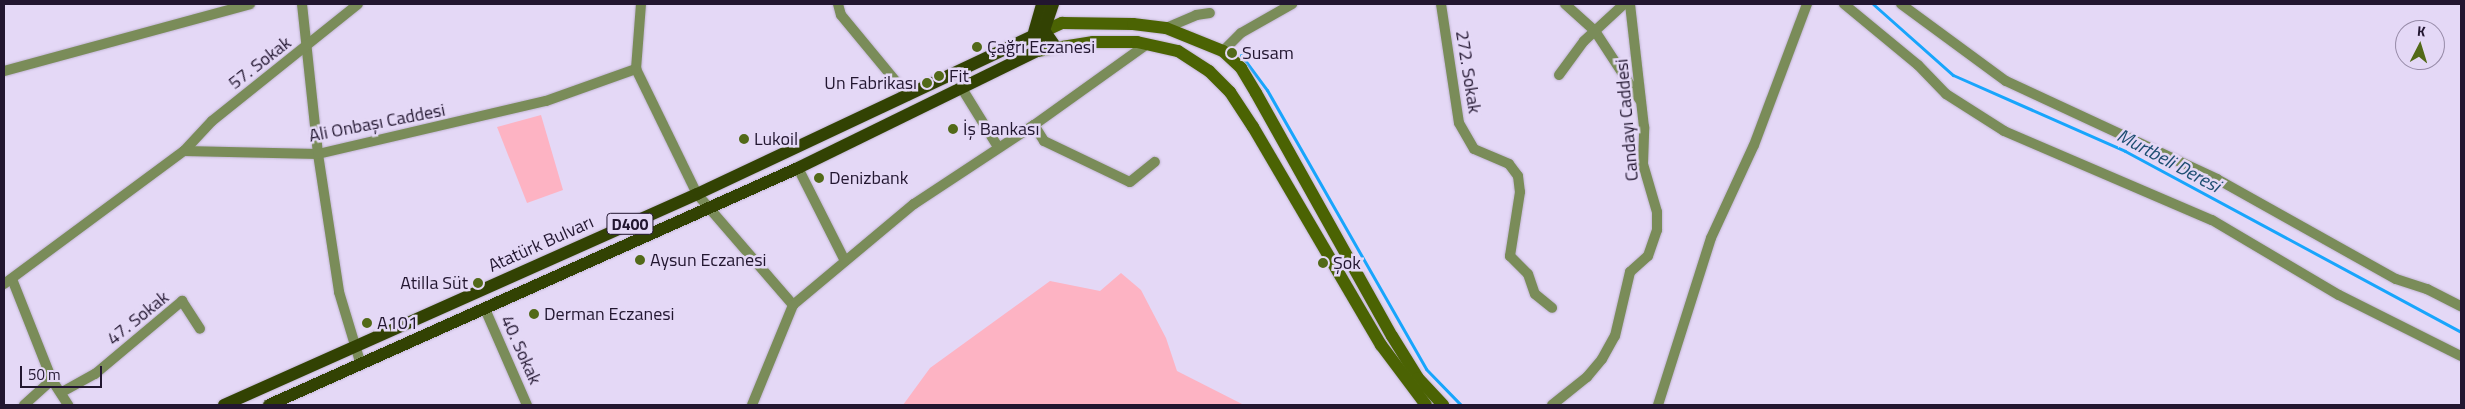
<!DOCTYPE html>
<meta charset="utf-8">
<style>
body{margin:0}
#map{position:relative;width:2465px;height:409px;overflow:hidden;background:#e4d8f6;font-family:"Titillium Web",sans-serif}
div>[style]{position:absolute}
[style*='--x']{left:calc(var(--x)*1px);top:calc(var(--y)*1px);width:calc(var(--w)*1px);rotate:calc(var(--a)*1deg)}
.green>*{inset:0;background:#fdb3c3}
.stream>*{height:3px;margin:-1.5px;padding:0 1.5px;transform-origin:1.5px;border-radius:1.5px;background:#18a5fc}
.roads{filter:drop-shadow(0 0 1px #c1b5d2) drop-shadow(0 0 1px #c1b5d2)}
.street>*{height:10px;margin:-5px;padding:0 5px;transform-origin:5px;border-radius:5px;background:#7a8c59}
.secondary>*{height:12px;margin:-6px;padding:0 6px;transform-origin:6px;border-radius:6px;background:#4b6303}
.primary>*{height:12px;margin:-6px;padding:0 6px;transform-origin:6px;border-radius:6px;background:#324203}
.dots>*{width:14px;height:14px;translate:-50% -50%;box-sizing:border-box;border:2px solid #e4d8f6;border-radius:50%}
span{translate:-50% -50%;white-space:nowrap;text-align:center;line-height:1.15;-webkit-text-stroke:5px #e4d8f6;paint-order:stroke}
.shield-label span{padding:1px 4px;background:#e4d8f6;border:1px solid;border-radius:4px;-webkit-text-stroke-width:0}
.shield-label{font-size:16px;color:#221630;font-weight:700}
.poi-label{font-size:18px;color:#221630}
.left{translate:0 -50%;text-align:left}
.right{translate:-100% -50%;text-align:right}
.street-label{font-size:18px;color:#221630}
.water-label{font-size:19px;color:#1d4d71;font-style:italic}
.frame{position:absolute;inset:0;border:5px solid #221630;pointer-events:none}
.north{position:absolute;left:2395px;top:20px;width:50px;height:50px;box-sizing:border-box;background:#e4d8f6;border:1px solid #968aa7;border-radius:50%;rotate:5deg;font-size:14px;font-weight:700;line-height:20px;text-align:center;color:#221630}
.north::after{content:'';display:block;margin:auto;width:18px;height:22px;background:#526918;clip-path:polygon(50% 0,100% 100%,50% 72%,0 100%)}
.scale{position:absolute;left:20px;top:366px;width:82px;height:22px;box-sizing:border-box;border:2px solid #221630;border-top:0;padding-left:6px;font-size:15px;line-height:18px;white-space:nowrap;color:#221630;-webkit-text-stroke:4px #e4d8f6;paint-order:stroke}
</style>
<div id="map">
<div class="green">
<i style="clip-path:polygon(541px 115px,563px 190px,527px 203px,497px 127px)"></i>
<i style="clip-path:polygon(1121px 273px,1141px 290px,1166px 338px,1177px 371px,1244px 405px,903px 405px,930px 368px,1050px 281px,1100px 291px)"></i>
</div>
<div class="stream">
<i style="--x:1873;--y:4;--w:107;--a:41.6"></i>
<i style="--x:1953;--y:75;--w:188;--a:23.8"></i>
<i style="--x:2125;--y:151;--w:382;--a:28.3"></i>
<i style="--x:1241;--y:55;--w:44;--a:53.4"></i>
<i style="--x:1267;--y:90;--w:321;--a:60.3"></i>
<i style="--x:1426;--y:369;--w:50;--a:45.8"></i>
</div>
<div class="roads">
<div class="street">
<i style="--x:302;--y:4;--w:151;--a:83.9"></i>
<i style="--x:318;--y:154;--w:140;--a:81.3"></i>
<i style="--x:339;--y:292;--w:76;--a:73.2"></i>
<i style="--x:838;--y:4;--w:11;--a:75"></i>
<i style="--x:841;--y:15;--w:105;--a:50.4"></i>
<i style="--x:1441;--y:4;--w:120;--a:81.4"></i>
<i style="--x:1459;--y:123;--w:30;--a:60"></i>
<i style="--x:1474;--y:149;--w:38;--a:23"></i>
<i style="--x:1509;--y:164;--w:15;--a:53"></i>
<i style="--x:1518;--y:176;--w:16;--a:83"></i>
<i style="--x:1520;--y:192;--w:65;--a:98.9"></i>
<i style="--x:1510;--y:256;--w:25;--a:45"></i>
<i style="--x:1528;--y:274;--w:21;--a:71"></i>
<i style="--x:1535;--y:294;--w:22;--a:39"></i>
<i style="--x:1565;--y:4;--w:40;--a:42"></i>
<i style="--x:1595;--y:31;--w:82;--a:56.9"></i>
<i style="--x:1844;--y:4;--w:96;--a:39.5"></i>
<i style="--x:1918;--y:65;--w:40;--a:46"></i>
<i style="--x:1946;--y:94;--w:69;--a:32.5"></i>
<i style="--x:2004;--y:131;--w:226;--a:23.2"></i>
<i style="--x:2212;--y:220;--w:147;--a:30.6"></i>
<i style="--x:2339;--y:295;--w:136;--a:26.6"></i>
<i style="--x:1901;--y:4;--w:130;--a:36.3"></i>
<i style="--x:2006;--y:81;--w:233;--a:24.9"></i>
<i style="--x:2217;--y:179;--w:205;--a:29.2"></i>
<i style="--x:2396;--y:279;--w:33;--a:18"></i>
<i style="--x:2427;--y:289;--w:38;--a:27"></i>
<i style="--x:1166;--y:28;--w:33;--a:-23"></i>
<i style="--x:1196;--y:15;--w:14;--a:-8"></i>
<i style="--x:1223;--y:51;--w:25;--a:-45"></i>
<i style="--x:1241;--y:33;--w:59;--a:-29.6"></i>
<i style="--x:636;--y:69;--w:139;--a:64"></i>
<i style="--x:697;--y:194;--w:147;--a:49.1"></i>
<i style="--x:4;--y:71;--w:255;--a:-15.2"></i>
<i style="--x:1559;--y:75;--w:42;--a:-53.7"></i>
<i style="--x:1584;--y:41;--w:54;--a:-42.8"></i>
<i style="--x:961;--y:87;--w:70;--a:58.3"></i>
<i style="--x:1034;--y:125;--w:19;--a:58"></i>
<i style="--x:1044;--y:141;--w:95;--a:25.5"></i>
<i style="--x:1130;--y:182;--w:32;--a:-39"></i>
<i style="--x:184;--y:151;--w:41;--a:-47"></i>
<i style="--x:212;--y:121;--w:187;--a:-38.7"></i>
<i style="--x:798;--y:168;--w:104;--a:63.2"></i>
<i style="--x:12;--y:279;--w:109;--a:68.4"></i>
<i style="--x:52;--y:380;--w:30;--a:57"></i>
<i style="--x:4;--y:284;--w:224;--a:-36.5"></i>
<i style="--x:184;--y:151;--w:134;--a:1.3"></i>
<i style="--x:318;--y:154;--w:234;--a:-13.1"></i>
<i style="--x:546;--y:101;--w:96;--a:-19.6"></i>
<i style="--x:636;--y:69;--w:65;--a:-85.6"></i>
<i style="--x:485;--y:309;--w:105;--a:66.4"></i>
<i style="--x:62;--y:392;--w:38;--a:-29"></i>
<i style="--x:95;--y:374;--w:114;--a:-40"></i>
<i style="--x:182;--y:301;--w:33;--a:57"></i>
<i style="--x:24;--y:405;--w:38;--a:-42"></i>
<i style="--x:752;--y:405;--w:108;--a:-67.7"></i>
<i style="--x:793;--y:305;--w:158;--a:-39.9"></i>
<i style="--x:914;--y:204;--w:144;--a:-33.4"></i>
<i style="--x:1034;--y:125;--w:139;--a:-35.6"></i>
<i style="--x:1552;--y:405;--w:45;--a:-38.7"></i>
<i style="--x:1587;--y:377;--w:23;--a:-50"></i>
<i style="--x:1602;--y:359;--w:26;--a:-61"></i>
<i style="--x:1615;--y:336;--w:66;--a:-76.8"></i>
<i style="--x:1630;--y:272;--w:24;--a:-42"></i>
<i style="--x:1648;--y:256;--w:28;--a:-71"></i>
<i style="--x:1657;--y:230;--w:18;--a:-90"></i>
<i style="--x:1657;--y:212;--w:50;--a:-106.3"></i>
<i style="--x:1643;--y:164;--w:37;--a:-88"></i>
<i style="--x:1644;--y:127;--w:124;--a:-96.5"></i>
<i style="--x:1658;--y:405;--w:175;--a:-72.4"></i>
<i style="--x:1711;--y:238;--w:102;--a:-65.2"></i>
<i style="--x:1754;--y:145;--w:151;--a:-69.4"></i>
</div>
<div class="secondary">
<i style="--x:1036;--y:35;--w:29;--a:-25"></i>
<i style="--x:1062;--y:23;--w:71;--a:0.8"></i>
<i style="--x:1133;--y:24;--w:33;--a:7"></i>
<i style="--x:1166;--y:28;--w:61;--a:22"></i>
<i style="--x:1223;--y:51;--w:25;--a:43"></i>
<i style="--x:1241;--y:68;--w:29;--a:59"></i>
<i style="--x:1256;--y:93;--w:278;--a:60.8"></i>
<i style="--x:1392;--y:336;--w:49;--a:58.2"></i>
<i style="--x:1418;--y:378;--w:37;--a:47"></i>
<i style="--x:1037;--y:51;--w:57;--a:-9.1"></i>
<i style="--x:1093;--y:42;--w:44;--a:0"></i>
<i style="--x:1137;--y:42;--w:42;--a:12.4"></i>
<i style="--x:1178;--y:51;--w:37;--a:33"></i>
<i style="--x:1209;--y:71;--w:30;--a:45"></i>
<i style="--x:1230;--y:92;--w:42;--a:56.7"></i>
<i style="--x:1253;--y:127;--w:253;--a:59.6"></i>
<i style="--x:1381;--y:345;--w:75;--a:53.1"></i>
</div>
<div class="primary">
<i style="--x:1041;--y:26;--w:24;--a:55"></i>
<i style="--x:224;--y:405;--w:518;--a:-24.04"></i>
<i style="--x:697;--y:194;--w:371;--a:-25.2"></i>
<i style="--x:1033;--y:36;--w:33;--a:-74"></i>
<i style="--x:269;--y:405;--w:580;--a:-24.13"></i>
<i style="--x:798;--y:168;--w:266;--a:-26.1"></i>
<i style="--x:1037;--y:51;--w:50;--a:-71.2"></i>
</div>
</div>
<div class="dots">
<i style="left:977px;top:47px;background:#526918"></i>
<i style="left:1232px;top:53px;background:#526918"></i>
<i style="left:939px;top:76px;background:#526918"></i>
<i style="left:927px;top:83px;background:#526918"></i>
<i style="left:953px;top:129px;background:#526918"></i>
<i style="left:744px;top:139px;background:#526918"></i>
<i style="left:819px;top:178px;background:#526918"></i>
<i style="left:640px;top:260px;background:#526918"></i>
<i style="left:1323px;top:263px;background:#526918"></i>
<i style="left:478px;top:283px;background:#526918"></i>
<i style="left:534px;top:314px;background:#526918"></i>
<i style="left:367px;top:323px;background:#526918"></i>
</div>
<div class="shield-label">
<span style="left:630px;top:224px">D400</span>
</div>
<div class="poi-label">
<span class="left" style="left:987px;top:47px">Çağrı Eczanesi</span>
<span class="left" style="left:1242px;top:53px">Susam</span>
<span class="left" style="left:949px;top:76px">Fit</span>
<span class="right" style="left:917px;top:83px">Un Fabrikası</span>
<span class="left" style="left:963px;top:129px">İş Bankası</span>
<span class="left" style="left:754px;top:139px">Lukoil</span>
<span class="left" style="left:829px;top:178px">Denizbank</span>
<span class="left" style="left:650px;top:260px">Aysun Eczanesi</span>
<span class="left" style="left:1333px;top:263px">Şok</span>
<span class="right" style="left:468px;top:283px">Atilla Süt</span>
<span class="left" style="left:544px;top:314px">Derman Eczanesi</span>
<span class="left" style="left:377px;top:323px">A101</span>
</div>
<div class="street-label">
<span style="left:260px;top:63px;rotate:-38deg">57. Sokak</span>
<span style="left:1468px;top:72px;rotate:81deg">272. Sokak</span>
<span style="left:1627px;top:120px;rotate:-95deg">Candayı Caddesi</span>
<span style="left:377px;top:123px;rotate:-11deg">Ali Onbaşı Caddesi</span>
<span style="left:541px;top:244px;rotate:-24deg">Atatürk Bulvarı</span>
<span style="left:138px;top:318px;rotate:-39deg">47. Sokak</span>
<span style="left:521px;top:350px;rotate:66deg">40. Sokak</span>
</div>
<div class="water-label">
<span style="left:2169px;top:160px;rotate:28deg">Murtbeli Deresi</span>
</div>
<div class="frame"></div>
<div class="north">K</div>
<div class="scale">50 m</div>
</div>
